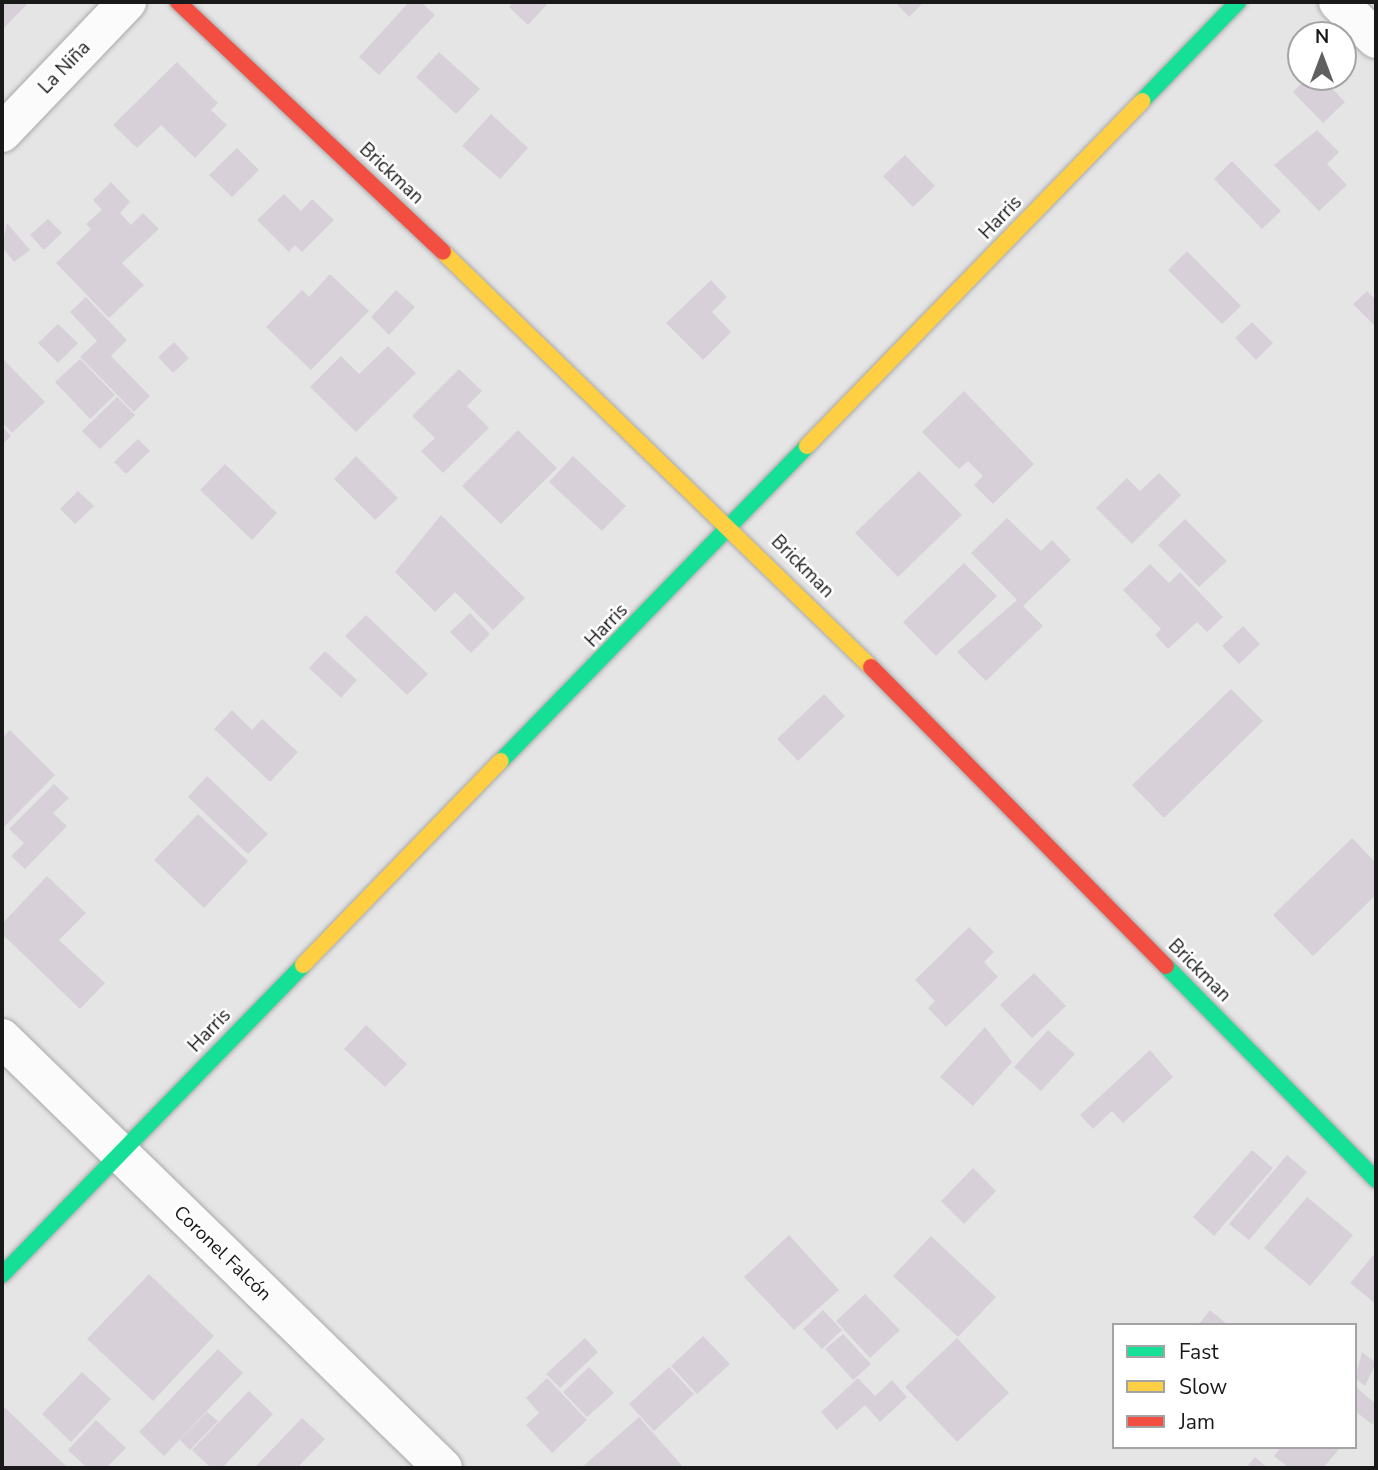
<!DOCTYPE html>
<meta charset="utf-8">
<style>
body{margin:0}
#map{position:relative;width:1378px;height:1470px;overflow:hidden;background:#e5e5e6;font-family:"Nunito Sans",sans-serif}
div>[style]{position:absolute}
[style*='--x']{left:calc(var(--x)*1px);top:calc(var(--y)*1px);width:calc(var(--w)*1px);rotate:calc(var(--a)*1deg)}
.building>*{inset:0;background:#d7d0d9}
.roads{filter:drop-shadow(0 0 2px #a8a8a8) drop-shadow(0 0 2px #a8a8a8)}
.street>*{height:38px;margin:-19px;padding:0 19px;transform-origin:19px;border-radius:19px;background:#fbfbfb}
.fast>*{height:16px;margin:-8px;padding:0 8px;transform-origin:8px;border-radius:8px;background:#16e098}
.slow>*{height:16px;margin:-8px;padding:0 8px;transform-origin:8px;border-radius:8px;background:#ffcf43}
.jam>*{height:16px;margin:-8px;padding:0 8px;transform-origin:8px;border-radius:8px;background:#f24e42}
span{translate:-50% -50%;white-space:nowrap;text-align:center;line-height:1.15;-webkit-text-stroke:5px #fff;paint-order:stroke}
.street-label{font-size:19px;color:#19191a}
.frame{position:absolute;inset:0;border:4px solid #19191a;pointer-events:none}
.legend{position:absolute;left:1112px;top:1323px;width:245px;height:126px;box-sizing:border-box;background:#fff;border:2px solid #a3a3a3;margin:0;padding:9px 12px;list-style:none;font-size:21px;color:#19191a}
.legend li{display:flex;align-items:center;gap:14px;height:35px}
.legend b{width:35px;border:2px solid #a3a3a3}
.north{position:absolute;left:1287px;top:21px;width:70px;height:70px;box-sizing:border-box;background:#fff;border:2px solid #a3a3a3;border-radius:50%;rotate:0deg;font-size:19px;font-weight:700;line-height:28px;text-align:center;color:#19191a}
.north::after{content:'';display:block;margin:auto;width:24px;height:32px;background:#606061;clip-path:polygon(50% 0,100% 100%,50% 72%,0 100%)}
</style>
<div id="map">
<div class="building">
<i style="clip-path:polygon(2px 2px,29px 2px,4px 28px)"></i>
<i style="clip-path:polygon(409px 2px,421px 2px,435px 15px,379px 75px,359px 57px)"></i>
<i style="clip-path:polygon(513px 2px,549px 2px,528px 25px,509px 7px)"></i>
<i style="clip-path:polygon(895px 2px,924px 2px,909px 17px)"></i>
<i style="clip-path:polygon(439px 52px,480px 89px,456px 114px,416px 77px)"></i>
<i style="clip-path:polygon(177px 62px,218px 103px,211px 110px,227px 125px,195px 158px,161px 125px,137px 148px,113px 125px)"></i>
<i style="clip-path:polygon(1308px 77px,1321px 77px,1345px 102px,1323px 123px,1293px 92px)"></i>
<i style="clip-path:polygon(491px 114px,528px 148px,500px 179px,462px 146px)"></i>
<i style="clip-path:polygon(1317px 130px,1339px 152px,1327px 164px,1347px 185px,1319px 211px,1274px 165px)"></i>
<i style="clip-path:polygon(237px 148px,259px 170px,232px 197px,209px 175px)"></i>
<i style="clip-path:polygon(905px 155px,935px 186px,913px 207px,883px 176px)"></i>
<i style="clip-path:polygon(1232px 161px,1281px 211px,1262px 229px,1214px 179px)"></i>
<i style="clip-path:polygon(111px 182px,130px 202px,120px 213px,131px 225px,143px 213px,159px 229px,122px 263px,144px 285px,109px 318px,56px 263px,91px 229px,86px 224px,102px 210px,93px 200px)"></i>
<i style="clip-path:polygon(284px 194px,301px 211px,312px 199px,334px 220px,302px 252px,295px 245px,289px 252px,257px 220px)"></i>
<i style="clip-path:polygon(48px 219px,62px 233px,44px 250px,30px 235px)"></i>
<i style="clip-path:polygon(7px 223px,30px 250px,14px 262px,2px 247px)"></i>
<i style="clip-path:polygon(1187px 251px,1241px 306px,1222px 324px,1168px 270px)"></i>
<i style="clip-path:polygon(330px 274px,369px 311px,311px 370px,266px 327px,302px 290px,309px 297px)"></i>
<i style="clip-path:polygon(711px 280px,727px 297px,712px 312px,731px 332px,703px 360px,666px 323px)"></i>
<i style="clip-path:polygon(396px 290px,415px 307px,389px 335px,371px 317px)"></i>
<i style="clip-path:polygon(1367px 291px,1376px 300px,1376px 327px,1353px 304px)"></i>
<i style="clip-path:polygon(86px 297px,127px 340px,111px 356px,150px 396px,134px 412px,80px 357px,97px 341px,70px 312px)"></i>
<i style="clip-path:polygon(1252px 322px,1273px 343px,1256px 360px,1235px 338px)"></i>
<i style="clip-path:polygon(58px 324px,78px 343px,58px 363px,38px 343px)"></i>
<i style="clip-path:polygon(174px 342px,189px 358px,173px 373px,158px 357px)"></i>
<i style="clip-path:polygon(388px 346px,416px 373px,356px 432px,310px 387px,341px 356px,359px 374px)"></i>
<i style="clip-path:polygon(2px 358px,45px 402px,12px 433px,2px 422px)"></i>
<i style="clip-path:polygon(80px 359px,115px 395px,90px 419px,55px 382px)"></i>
<i style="clip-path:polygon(459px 369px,482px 391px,467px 406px,489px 428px,443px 473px,421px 451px,435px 438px,412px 416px)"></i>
<i style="clip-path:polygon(964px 391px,1034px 464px,993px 504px,974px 485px,983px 476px,968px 461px,959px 469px,922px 432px)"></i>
<i style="clip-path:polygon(117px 397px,135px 415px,100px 449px,82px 431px)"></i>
<i style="clip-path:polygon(2px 426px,11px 436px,2px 445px)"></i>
<i style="clip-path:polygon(518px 430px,557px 468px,501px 524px,462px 486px)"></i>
<i style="clip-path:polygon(138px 439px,150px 451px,126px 474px,114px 462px)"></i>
<i style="clip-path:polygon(356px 456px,398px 498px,375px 520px,334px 479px)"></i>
<i style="clip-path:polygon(573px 456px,626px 506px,602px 531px,549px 482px)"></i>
<i style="clip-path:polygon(225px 464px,277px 513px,252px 540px,200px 490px)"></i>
<i style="clip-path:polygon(919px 471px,962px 515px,898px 577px,855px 533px)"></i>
<i style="clip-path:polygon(1159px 473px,1181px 495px,1132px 544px,1096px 508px,1127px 478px,1140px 491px)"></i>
<i style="clip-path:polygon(78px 491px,94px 506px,75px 524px,60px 509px)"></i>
<i style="clip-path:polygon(441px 515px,525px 598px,493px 630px,455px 592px,435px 612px,395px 572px)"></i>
<i style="clip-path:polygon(1007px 518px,1041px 551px,1052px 540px,1071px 560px,1023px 606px,1043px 626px,986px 681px,957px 652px,1017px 600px,971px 553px)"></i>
<i style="clip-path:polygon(1185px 519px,1227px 561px,1199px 587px,1158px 545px)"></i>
<i style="clip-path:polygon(964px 563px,997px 596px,936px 656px,903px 622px)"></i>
<i style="clip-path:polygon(1150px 564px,1169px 583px,1180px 572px,1223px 617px,1207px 632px,1197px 622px,1168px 649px,1155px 635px,1161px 629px,1123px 590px)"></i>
<i style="clip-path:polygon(470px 613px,490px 634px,471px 653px,450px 632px)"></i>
<i style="clip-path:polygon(366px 615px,428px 674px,407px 695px,345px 636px)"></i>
<i style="clip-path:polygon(1243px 626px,1260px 644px,1239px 664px,1222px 646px)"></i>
<i style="clip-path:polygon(325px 651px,357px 680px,341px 698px,309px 668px)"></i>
<i style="clip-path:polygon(1231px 689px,1263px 721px,1164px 818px,1132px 785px)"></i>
<i style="clip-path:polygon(824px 694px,845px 716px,798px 761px,777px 739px)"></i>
<i style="clip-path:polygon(232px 710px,252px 730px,262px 719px,298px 752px,270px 782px,214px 729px)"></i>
<i style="clip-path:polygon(10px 730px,55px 775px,2px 829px,2px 738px)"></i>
<i style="clip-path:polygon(207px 776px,268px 834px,248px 854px,188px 797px)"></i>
<i style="clip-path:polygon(54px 784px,69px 798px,53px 813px,67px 826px,25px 869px,11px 856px,24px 843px,9px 829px)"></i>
<i style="clip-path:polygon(198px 814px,248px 861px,204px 908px,154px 860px)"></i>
<i style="clip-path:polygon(1352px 838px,1376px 863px,1376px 895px,1313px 956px,1273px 915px)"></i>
<i style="clip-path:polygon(47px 876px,86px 913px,59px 940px,105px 983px,80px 1009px,2px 934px,2px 924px)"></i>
<i style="clip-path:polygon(969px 927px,994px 952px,984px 962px,998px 977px,946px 1027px,928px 1008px,935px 1001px,915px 980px)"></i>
<i style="clip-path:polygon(1034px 973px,1066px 1006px,1032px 1038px,1000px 1005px)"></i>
<i style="clip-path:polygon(366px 1025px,407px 1064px,385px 1087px,344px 1049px)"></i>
<i style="clip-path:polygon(985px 1027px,1012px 1062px,973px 1106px,940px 1077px)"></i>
<i style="clip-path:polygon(1048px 1030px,1075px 1054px,1041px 1091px,1014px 1067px)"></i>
<i style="clip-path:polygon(1150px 1050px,1173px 1077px,1123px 1123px,1112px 1111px,1093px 1129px,1080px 1115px)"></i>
<i style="clip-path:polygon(1252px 1150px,1273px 1168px,1214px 1236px,1193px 1217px)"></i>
<i style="clip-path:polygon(1287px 1155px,1307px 1172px,1249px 1240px,1229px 1224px)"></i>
<i style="clip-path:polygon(973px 1168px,996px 1191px,964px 1224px,941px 1201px)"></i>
<i style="clip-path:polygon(1307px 1197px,1353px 1235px,1310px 1286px,1264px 1248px)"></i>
<i style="clip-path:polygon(789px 1235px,839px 1290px,794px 1330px,744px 1277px)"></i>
<i style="clip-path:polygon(931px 1236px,996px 1297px,958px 1337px,893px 1276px)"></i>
<i style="clip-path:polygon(1376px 1252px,1376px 1304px,1350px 1283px)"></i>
<i style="clip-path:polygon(149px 1274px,214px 1336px,153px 1401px,87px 1339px)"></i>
<i style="clip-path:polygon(865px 1294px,900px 1330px,870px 1358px,836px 1321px)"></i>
<i style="clip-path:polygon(823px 1310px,842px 1330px,822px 1349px,803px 1329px)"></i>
<i style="clip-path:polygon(1210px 1310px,1228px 1325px,1198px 1325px)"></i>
<i style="clip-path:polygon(843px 1334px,871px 1364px,853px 1380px,825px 1349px)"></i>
<i style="clip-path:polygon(703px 1336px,730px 1364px,697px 1394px,671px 1366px)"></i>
<i style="clip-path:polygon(585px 1338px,598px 1352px,560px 1388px,546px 1374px)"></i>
<i style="clip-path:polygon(957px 1338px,1009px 1393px,957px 1442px,905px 1387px)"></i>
<i style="clip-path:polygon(218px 1349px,243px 1373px,164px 1456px,139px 1432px)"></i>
<i style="clip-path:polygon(1362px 1352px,1376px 1363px,1365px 1386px,1355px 1378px)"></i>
<i style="clip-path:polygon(589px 1367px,614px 1393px,587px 1417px,563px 1392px)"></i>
<i style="clip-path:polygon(669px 1367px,694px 1394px,654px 1431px,629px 1404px)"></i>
<i style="clip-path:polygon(82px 1372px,111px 1399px,71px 1442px,42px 1414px)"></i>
<i style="clip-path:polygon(547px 1378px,587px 1420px,552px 1453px,526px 1425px,539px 1413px,526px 1398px)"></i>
<i style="clip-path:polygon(858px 1378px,875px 1396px,892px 1380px,907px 1397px,880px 1422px,865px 1405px,837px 1430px,821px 1412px)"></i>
<i style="clip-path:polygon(1357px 1388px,1376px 1404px,1373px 1425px,1355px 1411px)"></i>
<i style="clip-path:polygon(249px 1391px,273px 1414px,222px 1468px,211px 1468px,192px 1450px)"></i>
<i style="clip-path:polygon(2px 1405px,68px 1468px,2px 1468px)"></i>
<i style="clip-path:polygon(207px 1412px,218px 1421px,190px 1450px,180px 1440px)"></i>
<i style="clip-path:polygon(639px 1417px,684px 1468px,581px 1468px)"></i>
<i style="clip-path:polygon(302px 1418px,325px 1439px,297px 1468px,254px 1468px)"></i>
<i style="clip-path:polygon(96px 1420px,126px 1448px,106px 1468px,87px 1468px,68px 1450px)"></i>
<i style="clip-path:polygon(1281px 1447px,1341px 1447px,1323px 1468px,1289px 1468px,1274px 1456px)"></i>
<i style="clip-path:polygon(1255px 1457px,1268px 1468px,1246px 1468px)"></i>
</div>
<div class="roads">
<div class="street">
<i style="--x:1338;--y:2;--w:53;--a:44.2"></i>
<i style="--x:2;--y:133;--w:181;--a:-46.3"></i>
<i style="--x:2;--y:1038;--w:616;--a:44.28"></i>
</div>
<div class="fast">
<i style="--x:1142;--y:101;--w:138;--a:-45.9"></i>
<i style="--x:501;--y:761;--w:439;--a:-45.8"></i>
<i style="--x:1166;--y:966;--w:300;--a:45.5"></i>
<i style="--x:2;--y:1275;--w:432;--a:-45.8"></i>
</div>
<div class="slow">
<i style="--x:443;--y:252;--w:596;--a:44.12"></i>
<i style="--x:807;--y:446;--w:481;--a:-45.8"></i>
<i style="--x:303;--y:965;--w:284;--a:-45.9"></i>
</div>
<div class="jam">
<i style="--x:178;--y:2;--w:364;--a:43.3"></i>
<i style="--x:871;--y:667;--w:420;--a:45.4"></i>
</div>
</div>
<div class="street-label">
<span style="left:65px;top:68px;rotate:-46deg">La Niña</span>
<span style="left:391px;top:174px;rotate:43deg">Brickman</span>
<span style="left:1001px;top:218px;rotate:-46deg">Harris</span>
<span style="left:802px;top:567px;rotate:45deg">Brickman</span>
<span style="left:607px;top:626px;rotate:-46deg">Harris</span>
<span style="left:1199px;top:971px;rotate:45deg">Brickman</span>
<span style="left:210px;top:1031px;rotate:-46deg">Harris</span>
<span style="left:222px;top:1254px;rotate:44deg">Coronel Falcón</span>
</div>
<div class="frame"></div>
<ul class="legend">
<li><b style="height:9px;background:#16e098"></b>Fast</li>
<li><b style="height:9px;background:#ffcf43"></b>Slow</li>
<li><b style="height:9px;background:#f24e42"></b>Jam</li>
</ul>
<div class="north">N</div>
</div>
